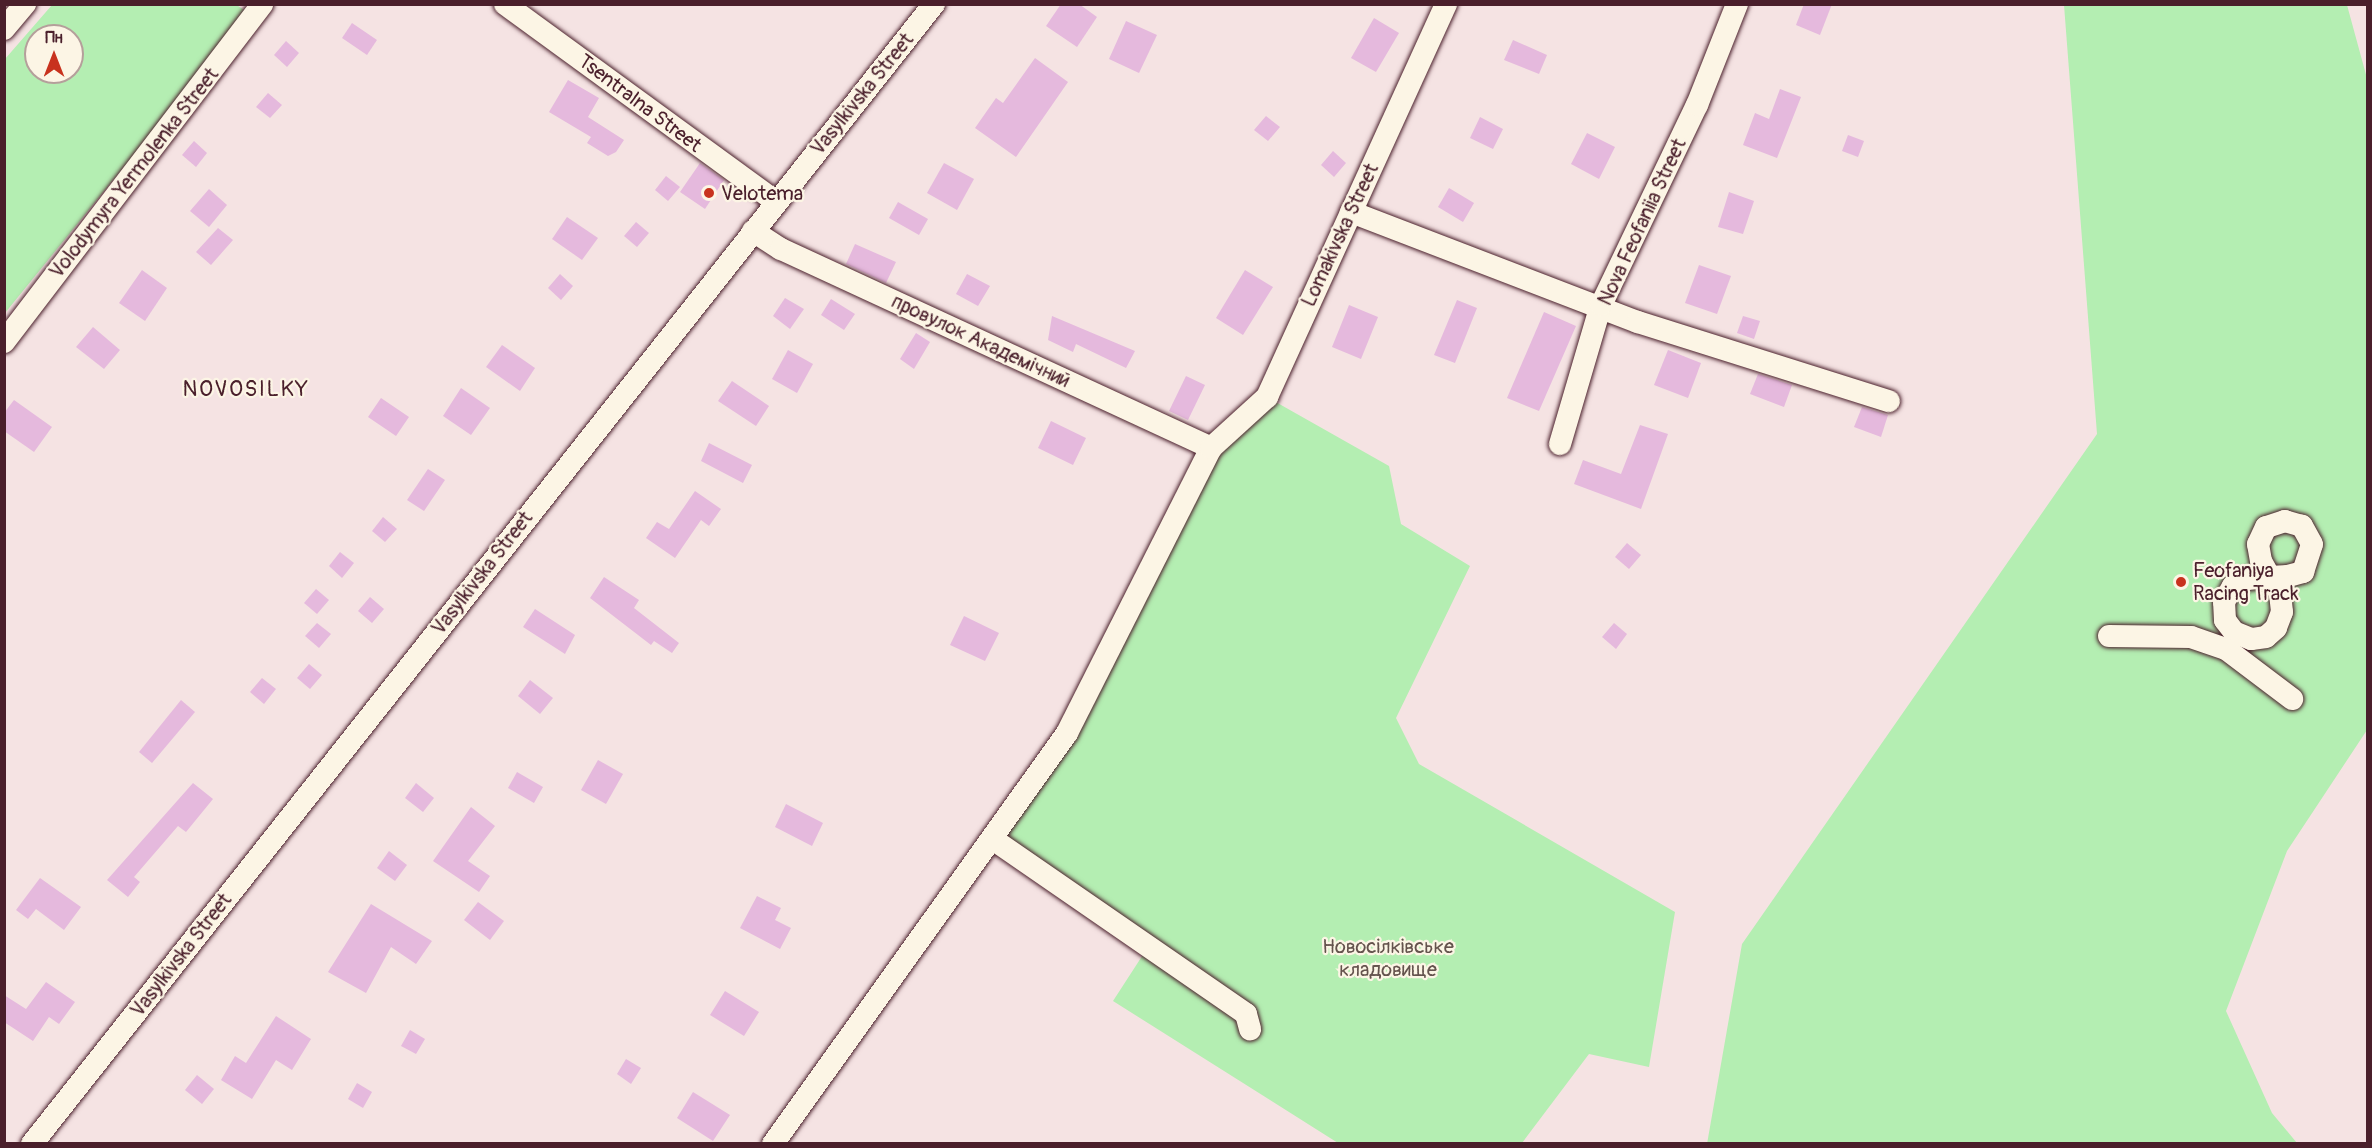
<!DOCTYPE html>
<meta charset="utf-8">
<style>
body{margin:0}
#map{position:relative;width:2372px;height:1148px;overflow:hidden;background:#f5e3e3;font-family:Pangolin,sans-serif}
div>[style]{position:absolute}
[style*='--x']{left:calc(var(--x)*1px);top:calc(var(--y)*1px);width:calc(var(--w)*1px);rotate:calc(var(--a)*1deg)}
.green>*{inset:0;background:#b4eeb2}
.building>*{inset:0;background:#e5b9dd}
.roads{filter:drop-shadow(0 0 2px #4a1f2b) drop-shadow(0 0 2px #4a1f2b)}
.minor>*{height:22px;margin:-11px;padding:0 11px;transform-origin:11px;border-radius:11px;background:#fcf5e5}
.dots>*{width:16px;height:16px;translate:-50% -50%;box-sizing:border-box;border:3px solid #fcf5e5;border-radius:50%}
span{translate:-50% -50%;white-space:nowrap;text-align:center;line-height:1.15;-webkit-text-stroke:4.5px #fcf5e5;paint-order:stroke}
.street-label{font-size:20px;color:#4a1f2b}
.poi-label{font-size:20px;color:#4a1f2b}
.left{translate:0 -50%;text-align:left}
.park-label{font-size:20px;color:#64534d}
.quarter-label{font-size:22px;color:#4a1f2b;letter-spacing:1.5px}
.frame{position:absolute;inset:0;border:6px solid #4a1f2b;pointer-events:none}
.north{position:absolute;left:24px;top:24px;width:60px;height:60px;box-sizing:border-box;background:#fcf5e5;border:2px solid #b59f9b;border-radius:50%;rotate:0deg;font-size:16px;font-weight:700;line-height:24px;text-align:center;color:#4a1f2b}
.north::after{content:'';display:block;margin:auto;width:21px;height:27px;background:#c8321e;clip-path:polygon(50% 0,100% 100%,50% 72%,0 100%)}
</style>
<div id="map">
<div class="green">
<i style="clip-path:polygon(evenodd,235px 4px,249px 13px,5px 313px,5px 59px,52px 5px,235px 4px,36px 36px,72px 36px,72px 72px,36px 72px,36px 36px)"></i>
<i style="clip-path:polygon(2064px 5px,2347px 5px,2368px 82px,2367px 730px,2287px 851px,2226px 1011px,2272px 1113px,2297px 1143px,1707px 1144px,1742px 944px,2097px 434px)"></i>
<i style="clip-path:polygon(1267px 397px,1389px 466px,1401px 524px,1470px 566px,1396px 718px,1419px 764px,1675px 912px,1649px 1067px,1589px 1054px,1522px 1143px,1338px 1143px,1113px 1001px,1148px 947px,994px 840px,1067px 733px,1211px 448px)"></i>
</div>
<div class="building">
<i style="clip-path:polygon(1061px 4px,1079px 4px,1097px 17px,1077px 47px,1046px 26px)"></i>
<i style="clip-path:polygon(1804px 4px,1832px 4px,1820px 35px,1796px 25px)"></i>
<i style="clip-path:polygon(1374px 18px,1399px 33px,1376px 72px,1351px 58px)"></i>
<i style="clip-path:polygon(1126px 21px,1157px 35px,1139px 73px,1109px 59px)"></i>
<i style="clip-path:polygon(352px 23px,377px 40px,367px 55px,342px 38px)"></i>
<i style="clip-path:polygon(1513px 40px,1547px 55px,1539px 74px,1504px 60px)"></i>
<i style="clip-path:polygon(286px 41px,299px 53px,287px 67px,274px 55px)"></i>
<i style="clip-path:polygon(1035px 58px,1068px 82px,1016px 157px,975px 128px,996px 98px,1003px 103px)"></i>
<i style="clip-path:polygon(568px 80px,599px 98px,588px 117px,624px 140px,616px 152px,608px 156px,587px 143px,591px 137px,549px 112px)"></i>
<i style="clip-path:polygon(1780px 89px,1801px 97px,1777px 158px,1743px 145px,1755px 113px,1769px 119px)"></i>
<i style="clip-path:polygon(268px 93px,282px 105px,270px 118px,256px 107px)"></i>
<i style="clip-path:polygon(1266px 116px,1280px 127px,1268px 141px,1254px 130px)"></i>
<i style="clip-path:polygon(1480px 117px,1503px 129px,1493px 149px,1470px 138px)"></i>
<i style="clip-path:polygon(1587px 133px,1615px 147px,1599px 179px,1571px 164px)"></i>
<i style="clip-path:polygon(1848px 135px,1864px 141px,1858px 157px,1842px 151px)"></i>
<i style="clip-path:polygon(194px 141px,207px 153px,196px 167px,182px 155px)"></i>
<i style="clip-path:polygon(1333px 151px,1346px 163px,1334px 177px,1321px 165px)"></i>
<i style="clip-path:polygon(700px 163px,724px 180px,705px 209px,680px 192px)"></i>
<i style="clip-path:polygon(944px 163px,974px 179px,957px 210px,927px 193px)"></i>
<i style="clip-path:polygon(666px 176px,680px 187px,668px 201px,655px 190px)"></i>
<i style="clip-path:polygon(1449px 188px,1474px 203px,1463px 222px,1438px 207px)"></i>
<i style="clip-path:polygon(209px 189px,227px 205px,209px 227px,190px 211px)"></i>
<i style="clip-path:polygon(1729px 192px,1754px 201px,1743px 234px,1718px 227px)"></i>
<i style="clip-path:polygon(898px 202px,928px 219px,919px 235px,889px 218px)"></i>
<i style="clip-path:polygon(567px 217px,598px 238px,582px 260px,552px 239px)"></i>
<i style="clip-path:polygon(636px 222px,649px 233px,637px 247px,624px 236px)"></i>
<i style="clip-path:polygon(218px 228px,233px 240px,211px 265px,196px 252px)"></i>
<i style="clip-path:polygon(855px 244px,896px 262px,886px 283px,846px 264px)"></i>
<i style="clip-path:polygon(1699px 265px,1731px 276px,1717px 314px,1685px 303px)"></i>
<i style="clip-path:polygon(142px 270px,167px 288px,145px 321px,119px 303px)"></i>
<i style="clip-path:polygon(1245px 270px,1273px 287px,1243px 335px,1216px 318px)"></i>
<i style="clip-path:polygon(560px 274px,573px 286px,561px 300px,548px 288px)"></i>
<i style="clip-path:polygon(967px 274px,990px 286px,978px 306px,956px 294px)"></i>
<i style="clip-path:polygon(785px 298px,804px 309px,790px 329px,773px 316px)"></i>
<i style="clip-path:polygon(831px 299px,855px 314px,844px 330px,821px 315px)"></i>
<i style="clip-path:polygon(1457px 300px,1477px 308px,1455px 363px,1434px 355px)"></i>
<i style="clip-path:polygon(1349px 305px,1378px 317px,1361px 359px,1332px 347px)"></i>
<i style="clip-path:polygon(1544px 312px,1576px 326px,1539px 411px,1507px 398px)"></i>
<i style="clip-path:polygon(1052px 316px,1135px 351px,1126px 368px,1076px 344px,1073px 352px,1048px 340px)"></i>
<i style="clip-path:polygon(1743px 316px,1760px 321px,1754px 339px,1737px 333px)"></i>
<i style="clip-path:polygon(93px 327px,120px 350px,104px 369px,76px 347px)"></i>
<i style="clip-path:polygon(916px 333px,930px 342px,914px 369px,900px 359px)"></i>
<i style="clip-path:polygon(502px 345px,535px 368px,520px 391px,486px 367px)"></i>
<i style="clip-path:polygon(788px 350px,813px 364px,797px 393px,772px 379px)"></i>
<i style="clip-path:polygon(1668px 350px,1701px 363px,1688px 398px,1654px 385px)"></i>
<i style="clip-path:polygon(1758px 374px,1792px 385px,1784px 407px,1750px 394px)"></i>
<i style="clip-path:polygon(1186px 376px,1205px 385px,1188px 420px,1169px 411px)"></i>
<i style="clip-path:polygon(732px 381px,769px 406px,756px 426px,718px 401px)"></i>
<i style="clip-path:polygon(461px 388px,490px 408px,471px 435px,443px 416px)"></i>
<i style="clip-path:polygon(381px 398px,409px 417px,396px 436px,368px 417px)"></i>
<i style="clip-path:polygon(14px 400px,52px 427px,34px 452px,4px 431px,4px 413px)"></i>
<i style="clip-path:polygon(1862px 407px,1888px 415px,1881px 437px,1854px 427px)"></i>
<i style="clip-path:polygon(1051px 421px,1086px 438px,1073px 465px,1038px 448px)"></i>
<i style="clip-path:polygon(1640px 425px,1668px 434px,1641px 509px,1574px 484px,1583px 460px,1621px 474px)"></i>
<i style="clip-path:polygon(709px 443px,752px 465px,743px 483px,701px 461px)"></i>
<i style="clip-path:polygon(428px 469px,445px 480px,424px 511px,407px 500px)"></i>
<i style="clip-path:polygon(695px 491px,721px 509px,709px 526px,701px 520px,675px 558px,646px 538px,657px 522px,669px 529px)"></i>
<i style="clip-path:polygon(383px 517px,397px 529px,385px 542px,372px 531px)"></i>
<i style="clip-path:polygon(1627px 543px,1641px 555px,1629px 569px,1615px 557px)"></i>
<i style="clip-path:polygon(340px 552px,354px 563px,342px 578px,329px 566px)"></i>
<i style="clip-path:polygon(604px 577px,639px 600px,634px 608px,679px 643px,672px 653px,654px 641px,651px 645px,590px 598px)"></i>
<i style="clip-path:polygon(316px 589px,329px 600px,317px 614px,304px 603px)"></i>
<i style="clip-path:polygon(370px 597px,384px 609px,372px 623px,358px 611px)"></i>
<i style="clip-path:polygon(535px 609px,575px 635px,565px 654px,523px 627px)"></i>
<i style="clip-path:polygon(964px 616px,999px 633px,985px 661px,950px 645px)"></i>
<i style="clip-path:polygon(317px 623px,331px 634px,319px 648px,305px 636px)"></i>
<i style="clip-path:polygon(1614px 623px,1627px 634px,1616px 649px,1602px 637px)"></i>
<i style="clip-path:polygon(309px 664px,322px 675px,310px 689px,297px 678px)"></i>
<i style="clip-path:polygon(262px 678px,276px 689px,264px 704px,250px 692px)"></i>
<i style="clip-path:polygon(530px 680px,553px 698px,540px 714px,518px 696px)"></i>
<i style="clip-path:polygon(181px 700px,195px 712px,152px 763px,139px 752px)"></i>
<i style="clip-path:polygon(598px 760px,623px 774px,606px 804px,581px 790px)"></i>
<i style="clip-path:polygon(517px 772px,543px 787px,534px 803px,508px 788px)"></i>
<i style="clip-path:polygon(193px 783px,213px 799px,186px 832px,178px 826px,134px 877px,140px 882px,128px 897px,107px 880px)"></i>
<i style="clip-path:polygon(416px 783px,434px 798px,423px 812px,405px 798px)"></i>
<i style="clip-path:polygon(786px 804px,823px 823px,812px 846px,775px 827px)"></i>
<i style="clip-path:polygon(471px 807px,495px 826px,468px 861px,490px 876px,479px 892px,433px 861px)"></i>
<i style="clip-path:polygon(389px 851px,407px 865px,395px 881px,377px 868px)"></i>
<i style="clip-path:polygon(40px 878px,81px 907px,64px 930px,36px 909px,28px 919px,16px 910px)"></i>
<i style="clip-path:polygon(757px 896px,781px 908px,775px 920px,791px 928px,780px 949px,740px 928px)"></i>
<i style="clip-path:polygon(478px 902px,504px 921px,490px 940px,464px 920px)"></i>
<i style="clip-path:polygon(371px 904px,432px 941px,416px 964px,391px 947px,366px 993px,328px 972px)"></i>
<i style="clip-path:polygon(46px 982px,75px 1002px,59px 1024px,49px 1017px,33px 1041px,4px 1022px,4px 995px,26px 1009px)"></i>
<i style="clip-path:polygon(725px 991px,759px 1012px,744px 1036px,710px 1015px)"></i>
<i style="clip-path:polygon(276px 1016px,311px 1039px,292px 1070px,276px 1060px,252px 1099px,221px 1080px,235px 1056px,246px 1063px)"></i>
<i style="clip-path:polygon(410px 1030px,425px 1039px,416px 1054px,401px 1046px)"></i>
<i style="clip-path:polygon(626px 1059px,641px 1068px,631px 1084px,617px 1074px)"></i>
<i style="clip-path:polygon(197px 1075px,214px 1089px,202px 1104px,185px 1090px)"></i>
<i style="clip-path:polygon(357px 1083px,372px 1092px,363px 1108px,348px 1099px)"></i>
<i style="clip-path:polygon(693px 1092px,730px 1115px,713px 1141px,677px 1118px)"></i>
</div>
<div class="roads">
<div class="minor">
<i style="--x:505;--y:4;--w:334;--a:36.1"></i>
<i style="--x:4;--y:29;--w:33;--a:-50"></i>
<i style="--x:1351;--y:212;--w:307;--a:21"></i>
<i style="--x:1638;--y:322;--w:263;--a:17.5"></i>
<i style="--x:753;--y:231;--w:33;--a:33"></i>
<i style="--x:781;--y:249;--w:474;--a:24.8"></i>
<i style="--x:4;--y:342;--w:425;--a:-52.6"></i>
<i style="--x:1560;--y:444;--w:145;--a:-73.6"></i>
<i style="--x:1601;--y:305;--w:222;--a:-64.4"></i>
<i style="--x:1697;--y:105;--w:109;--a:-68.4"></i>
<i style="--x:2225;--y:620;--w:18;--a:-93"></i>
<i style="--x:2224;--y:602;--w:18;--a:-61"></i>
<i style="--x:2233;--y:586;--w:16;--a:-27"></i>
<i style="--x:2247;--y:579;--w:23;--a:-5"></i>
<i style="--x:2270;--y:577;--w:18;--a:-3"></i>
<i style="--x:2288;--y:576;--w:16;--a:-15"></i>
<i style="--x:2303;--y:572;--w:29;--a:-72"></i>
<i style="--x:2312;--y:544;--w:21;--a:-119"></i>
<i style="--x:2302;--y:526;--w:18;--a:-164"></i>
<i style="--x:2285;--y:521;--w:20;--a:162"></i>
<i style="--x:2266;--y:527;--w:19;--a:115"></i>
<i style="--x:2258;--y:544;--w:17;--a:80"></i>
<i style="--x:2261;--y:561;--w:18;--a:61"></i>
<i style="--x:2270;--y:577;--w:19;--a:58"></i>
<i style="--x:2280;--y:593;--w:19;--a:84"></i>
<i style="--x:2282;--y:612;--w:17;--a:111"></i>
<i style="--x:2276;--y:628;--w:13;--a:138"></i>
<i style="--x:2266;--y:637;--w:15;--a:172"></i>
<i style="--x:2251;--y:639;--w:18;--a:-158"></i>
<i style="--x:2234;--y:632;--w:15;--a:-127"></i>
<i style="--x:2109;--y:636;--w:82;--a:0.7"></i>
<i style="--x:2191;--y:637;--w:37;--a:19"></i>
<i style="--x:2226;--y:649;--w:83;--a:37.1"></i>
<i style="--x:994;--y:840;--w:306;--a:34.6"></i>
<i style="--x:1246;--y:1014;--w:16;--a:75"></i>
<i style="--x:32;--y:1144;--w:1454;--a:-51.65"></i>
<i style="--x:773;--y:1144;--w:505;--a:-54.42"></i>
<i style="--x:1067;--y:733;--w:319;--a:-63.2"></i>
<i style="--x:1211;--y:448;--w:76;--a:-42.3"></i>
<i style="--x:1267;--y:397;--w:432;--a:-65.5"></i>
</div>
</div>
<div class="dots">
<i style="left:709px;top:193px;background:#c8321e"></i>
<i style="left:2181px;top:582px;background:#c8321e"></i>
</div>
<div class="street-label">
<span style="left:862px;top:94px;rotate:-51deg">Vasylkivska Street</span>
<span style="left:640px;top:103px;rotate:37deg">Tsentralna Street</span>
<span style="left:134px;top:173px;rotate:-52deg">Volodymyra Yermolenka Street</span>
<span style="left:1642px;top:222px;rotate:-65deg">Nova Feofaniia Street</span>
<span style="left:1340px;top:235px;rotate:-65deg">Lomakivska Street</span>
<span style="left:981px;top:341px;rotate:25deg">провулок Академічний</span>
<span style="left:482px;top:573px;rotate:-52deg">Vasylkivska Street</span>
<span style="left:181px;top:955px;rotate:-52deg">Vasylkivska Street</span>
</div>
<div class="poi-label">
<span class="left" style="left:721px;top:193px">Velotema</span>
<span class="left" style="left:2193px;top:582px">Feofaniya<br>Racing Track</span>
</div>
<div class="park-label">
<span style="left:1388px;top:958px">Новосілківське<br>кладовище</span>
</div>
<div class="quarter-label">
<span style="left:246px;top:390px">NOVOSILKY</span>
</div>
<div class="frame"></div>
<div class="north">Пн</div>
</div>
